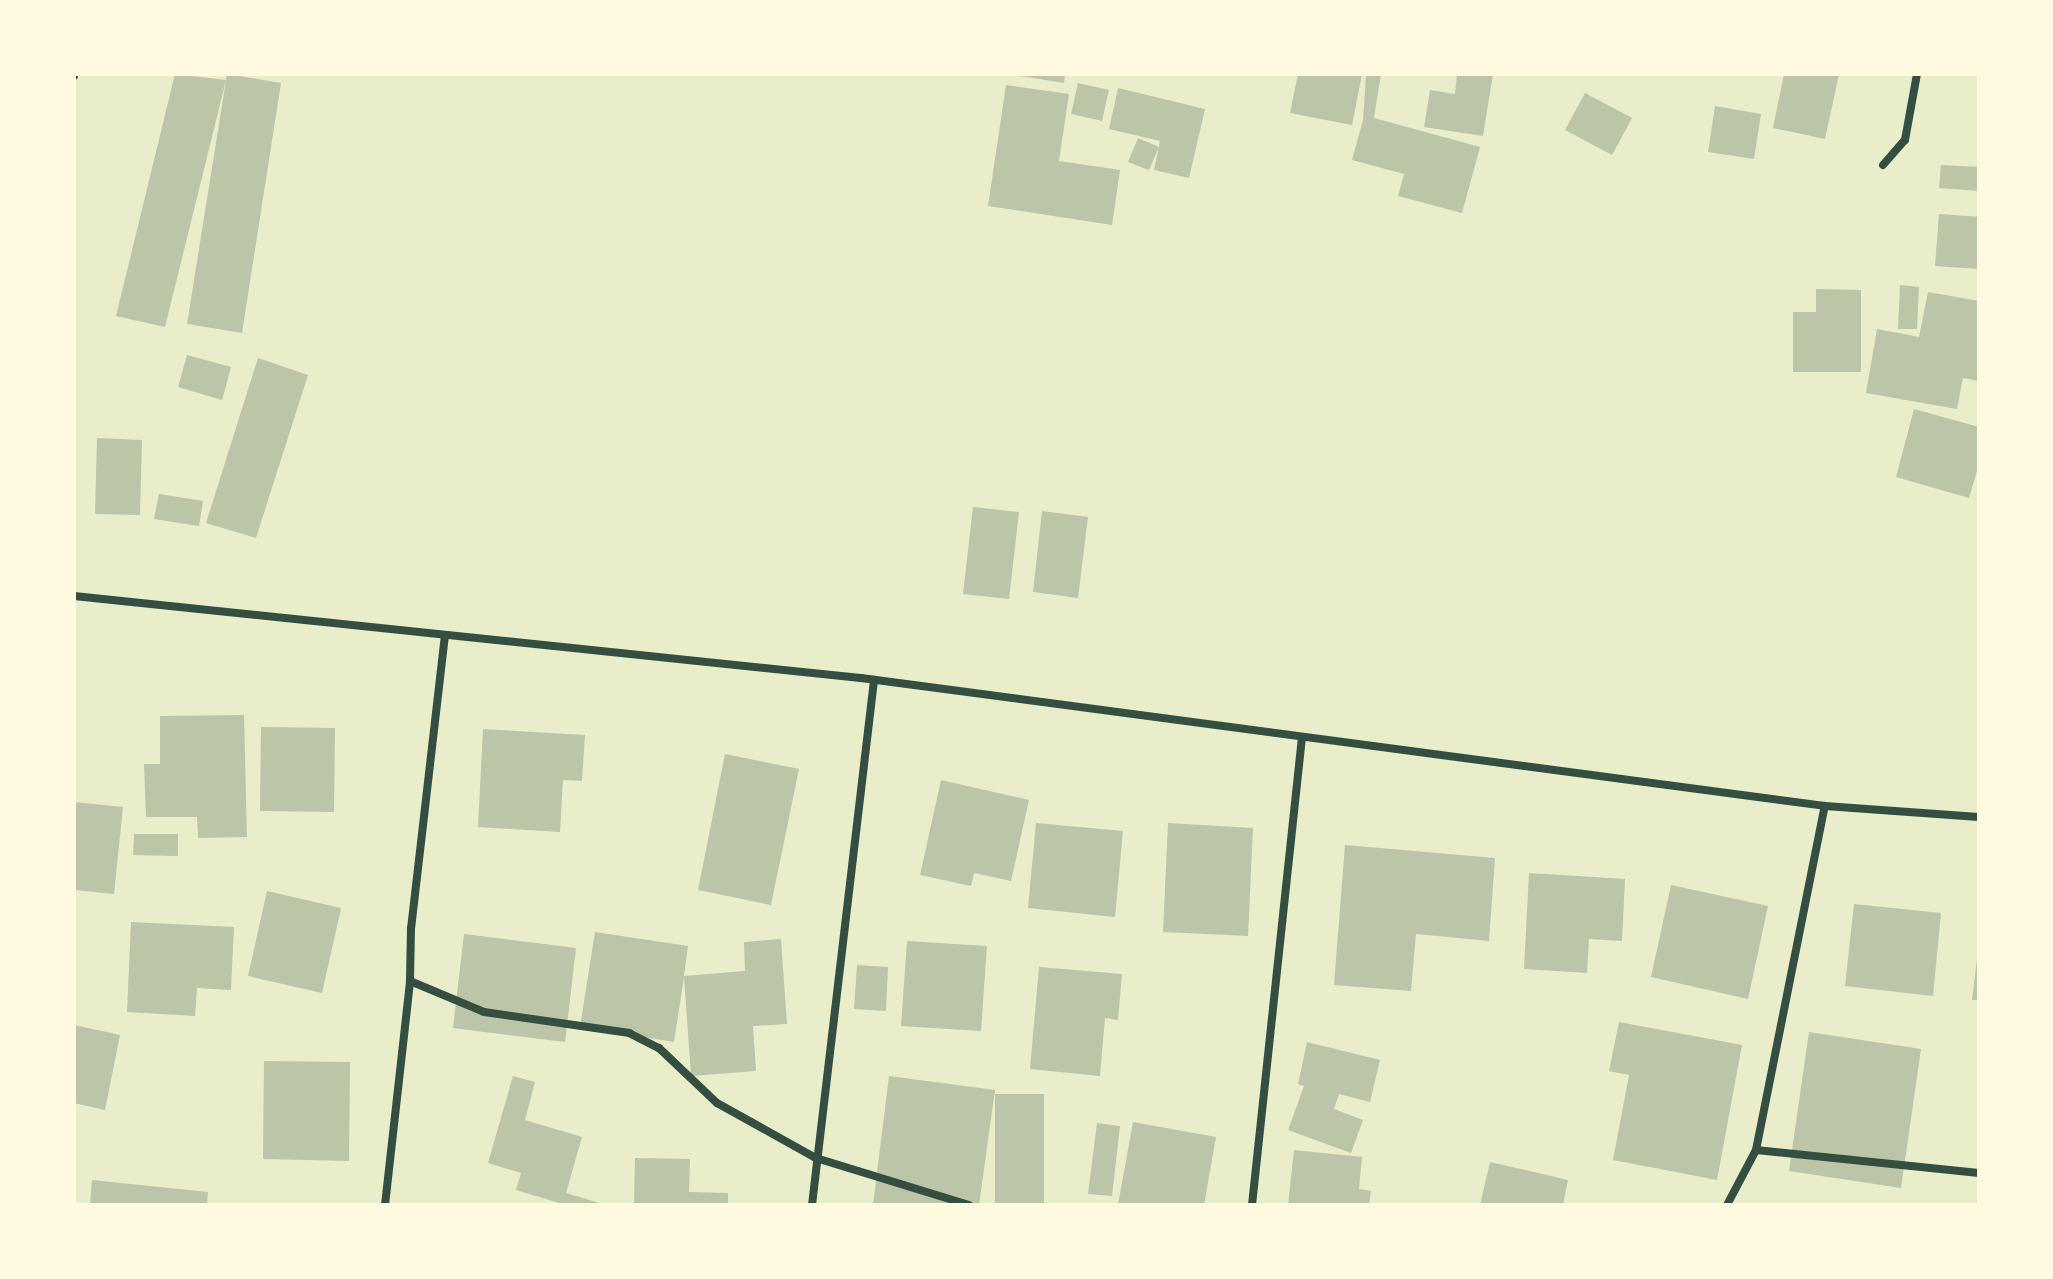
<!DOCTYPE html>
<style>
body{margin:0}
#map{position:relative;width:2053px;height:1279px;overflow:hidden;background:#e9edc9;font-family:Georgia,serif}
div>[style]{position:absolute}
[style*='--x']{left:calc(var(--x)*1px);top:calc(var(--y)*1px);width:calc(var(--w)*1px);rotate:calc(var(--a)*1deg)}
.building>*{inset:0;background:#bcc5a7}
.minor>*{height:8px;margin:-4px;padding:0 4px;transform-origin:4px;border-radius:4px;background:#344e41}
span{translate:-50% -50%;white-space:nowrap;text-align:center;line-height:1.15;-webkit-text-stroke:7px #fefae0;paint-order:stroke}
.frame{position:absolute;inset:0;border:76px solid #fefae0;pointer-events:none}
</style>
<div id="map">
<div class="building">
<i style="clip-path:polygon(175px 74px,226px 80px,165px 327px,116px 316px)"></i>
<i style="clip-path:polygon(227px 74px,281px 83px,242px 333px,187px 324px)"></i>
<i style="clip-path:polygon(1009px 74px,1065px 74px,1064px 83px)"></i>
<i style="clip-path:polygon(1298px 74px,1362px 74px,1352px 125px,1290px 113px)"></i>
<i style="clip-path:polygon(1366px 74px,1381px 74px,1374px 118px,1480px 147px,1462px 213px,1398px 196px,1404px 174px,1352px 160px,1363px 120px)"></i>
<i style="clip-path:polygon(1457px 74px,1493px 74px,1483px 136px,1424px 127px,1430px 90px,1455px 94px)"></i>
<i style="clip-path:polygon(1784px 74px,1839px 74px,1825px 139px,1773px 128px)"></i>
<i style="clip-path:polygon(1078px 83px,1109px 90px,1102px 121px,1071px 114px)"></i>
<i style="clip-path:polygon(1006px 85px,1069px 94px,1059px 161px,1120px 170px,1112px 225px,988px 206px)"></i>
<i style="clip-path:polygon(1118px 88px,1205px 109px,1189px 178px,1154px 170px,1160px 141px,1109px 129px)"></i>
<i style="clip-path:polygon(1585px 93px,1632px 118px,1612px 155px,1565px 130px)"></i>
<i style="clip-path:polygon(1715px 106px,1761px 114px,1754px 159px,1708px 152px)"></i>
<i style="clip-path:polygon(1138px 138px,1159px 147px,1149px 170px,1128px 162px)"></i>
<i style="clip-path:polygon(1941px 165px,1979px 167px,1979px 191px,1939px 188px)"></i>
<i style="clip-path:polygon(1939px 214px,1979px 217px,1979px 269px,1935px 266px)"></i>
<i style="clip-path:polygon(1900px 285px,1919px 287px,1917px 329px,1898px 329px)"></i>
<i style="clip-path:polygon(1816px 289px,1861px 290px,1861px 372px,1793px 372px,1793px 312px,1816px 312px)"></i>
<i style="clip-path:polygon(1928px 292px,1979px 301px,1979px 381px,1963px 378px,1957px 409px,1866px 393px,1877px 329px,1919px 337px)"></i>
<i style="clip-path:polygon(187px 355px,231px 367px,222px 400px,178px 387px)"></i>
<i style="clip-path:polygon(258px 358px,308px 375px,256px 538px,206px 523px)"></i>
<i style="clip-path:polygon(1914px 409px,1979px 427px,1979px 464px,1969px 498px,1896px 477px)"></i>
<i style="clip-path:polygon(97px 438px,142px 440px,140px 515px,95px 514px)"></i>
<i style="clip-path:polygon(159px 494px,203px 501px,199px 526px,154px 519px)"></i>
<i style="clip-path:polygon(973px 507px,1019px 512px,1009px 599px,963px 594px)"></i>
<i style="clip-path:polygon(1042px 511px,1088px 517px,1078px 598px,1033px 592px)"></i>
<i style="clip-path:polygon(244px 715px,247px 837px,198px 838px,197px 817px,146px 817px,144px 764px,160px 764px,160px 716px)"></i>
<i style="clip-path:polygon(261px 727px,335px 728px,334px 812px,260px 811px)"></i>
<i style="clip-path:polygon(483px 729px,585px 735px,582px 781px,563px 780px,560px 832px,478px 827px)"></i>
<i style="clip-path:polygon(725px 754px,799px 769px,771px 905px,698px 890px)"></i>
<i style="clip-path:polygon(941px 780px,1029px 800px,1011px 881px,974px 873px,971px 886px,920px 875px)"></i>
<i style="clip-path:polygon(74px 802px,123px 807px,114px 894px,74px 890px)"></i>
<i style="clip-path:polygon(1036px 823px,1123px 831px,1115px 917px,1028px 908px)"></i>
<i style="clip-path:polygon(1168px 823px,1253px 828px,1248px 936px,1163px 932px)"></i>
<i style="clip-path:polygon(134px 834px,178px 834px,178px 856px,133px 855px)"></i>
<i style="clip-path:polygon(1345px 845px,1495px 858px,1489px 941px,1416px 934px,1411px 991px,1334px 985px)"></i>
<i style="clip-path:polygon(1529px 873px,1625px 879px,1622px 941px,1589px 939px,1587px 973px,1524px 969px)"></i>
<i style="clip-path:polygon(1671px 885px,1768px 906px,1748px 999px,1651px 977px)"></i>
<i style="clip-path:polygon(267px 891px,341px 908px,322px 993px,248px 976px)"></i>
<i style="clip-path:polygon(1854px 904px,1941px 913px,1933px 996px,1845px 986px)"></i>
<i style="clip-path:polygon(131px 922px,234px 927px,231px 990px,197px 988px,195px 1016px,127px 1012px)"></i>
<i style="clip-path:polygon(595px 932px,688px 946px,684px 976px,745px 971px,744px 942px,781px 939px,787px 1024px,753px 1026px,756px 1071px,691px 1076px,684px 977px,674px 1042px,580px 1027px)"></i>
<i style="clip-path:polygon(464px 934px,576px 948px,565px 1042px,453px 1028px)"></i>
<i style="clip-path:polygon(907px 941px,987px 946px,981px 1031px,901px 1026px)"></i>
<i style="clip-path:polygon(1977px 959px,1979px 959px,1979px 1000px,1972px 1000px)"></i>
<i style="clip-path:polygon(857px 965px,888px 967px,886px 1011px,854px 1009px)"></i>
<i style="clip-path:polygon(1039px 967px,1122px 974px,1118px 1020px,1105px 1018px,1100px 1076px,1030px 1069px)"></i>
<i style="clip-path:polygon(1619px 1022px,1742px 1045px,1717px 1180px,1613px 1160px,1629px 1075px,1609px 1071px)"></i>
<i style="clip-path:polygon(74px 1025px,120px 1035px,105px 1110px,74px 1103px)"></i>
<i style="clip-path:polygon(1809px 1032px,1921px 1049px,1901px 1188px,1789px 1171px)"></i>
<i style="clip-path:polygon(1307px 1042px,1380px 1060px,1370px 1102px,1339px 1094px,1334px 1109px,1363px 1120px,1351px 1153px,1288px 1130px,1304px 1086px,1298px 1084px)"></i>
<i style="clip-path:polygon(264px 1061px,350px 1062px,349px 1161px,263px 1159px)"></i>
<i style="clip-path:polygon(513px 1076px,535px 1082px,525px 1120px,582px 1137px,566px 1193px,606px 1205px,566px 1205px,516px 1190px,521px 1173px,488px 1163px)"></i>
<i style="clip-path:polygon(889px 1076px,995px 1090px,979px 1205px,873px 1205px)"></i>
<i style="clip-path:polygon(995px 1094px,1044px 1094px,1044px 1205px,995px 1205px)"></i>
<i style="clip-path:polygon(1133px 1122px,1216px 1137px,1204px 1205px,1118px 1205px)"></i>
<i style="clip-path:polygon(1097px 1123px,1120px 1126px,1112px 1196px,1088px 1194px)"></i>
<i style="clip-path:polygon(1294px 1150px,1362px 1157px,1359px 1189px,1371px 1191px,1369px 1205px,1288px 1205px)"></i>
<i style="clip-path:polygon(635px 1158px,690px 1159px,689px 1192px,728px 1193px,728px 1205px,634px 1205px)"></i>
<i style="clip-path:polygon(1490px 1162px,1568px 1180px,1563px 1205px,1480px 1205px)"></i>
<i style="clip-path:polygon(92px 1180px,208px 1192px,207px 1205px,90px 1205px)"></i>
</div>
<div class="minor">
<i style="--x:74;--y:76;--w:2;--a:-90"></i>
<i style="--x:1883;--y:165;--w:33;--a:-49"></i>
<i style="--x:1905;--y:140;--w:67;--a:-79.7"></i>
<i style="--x:74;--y:596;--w:791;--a:5.95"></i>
<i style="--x:861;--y:678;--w:972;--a:7.56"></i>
<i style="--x:1825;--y:806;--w:154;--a:4.1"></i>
<i style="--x:445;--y:635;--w:295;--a:96.6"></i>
<i style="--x:411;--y:928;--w:53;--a:91.1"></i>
<i style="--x:410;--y:981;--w:80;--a:22.7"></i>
<i style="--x:484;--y:1012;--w:147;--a:8.2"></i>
<i style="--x:629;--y:1033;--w:34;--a:27"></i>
<i style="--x:659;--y:1048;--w:80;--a:43.5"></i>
<i style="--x:717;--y:1103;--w:113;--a:29.1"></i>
<i style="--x:816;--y:1158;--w:160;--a:17.1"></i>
<i style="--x:1756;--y:1150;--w:224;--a:5.9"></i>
<i style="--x:385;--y:1205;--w:225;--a:-83.6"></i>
<i style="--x:812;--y:1205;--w:529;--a:-83.26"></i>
<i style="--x:1252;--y:1205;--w:469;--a:-83.9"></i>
<i style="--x:1727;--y:1205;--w:62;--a:-62.2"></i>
<i style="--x:1756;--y:1150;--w:351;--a:-78.7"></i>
</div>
<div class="frame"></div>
</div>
